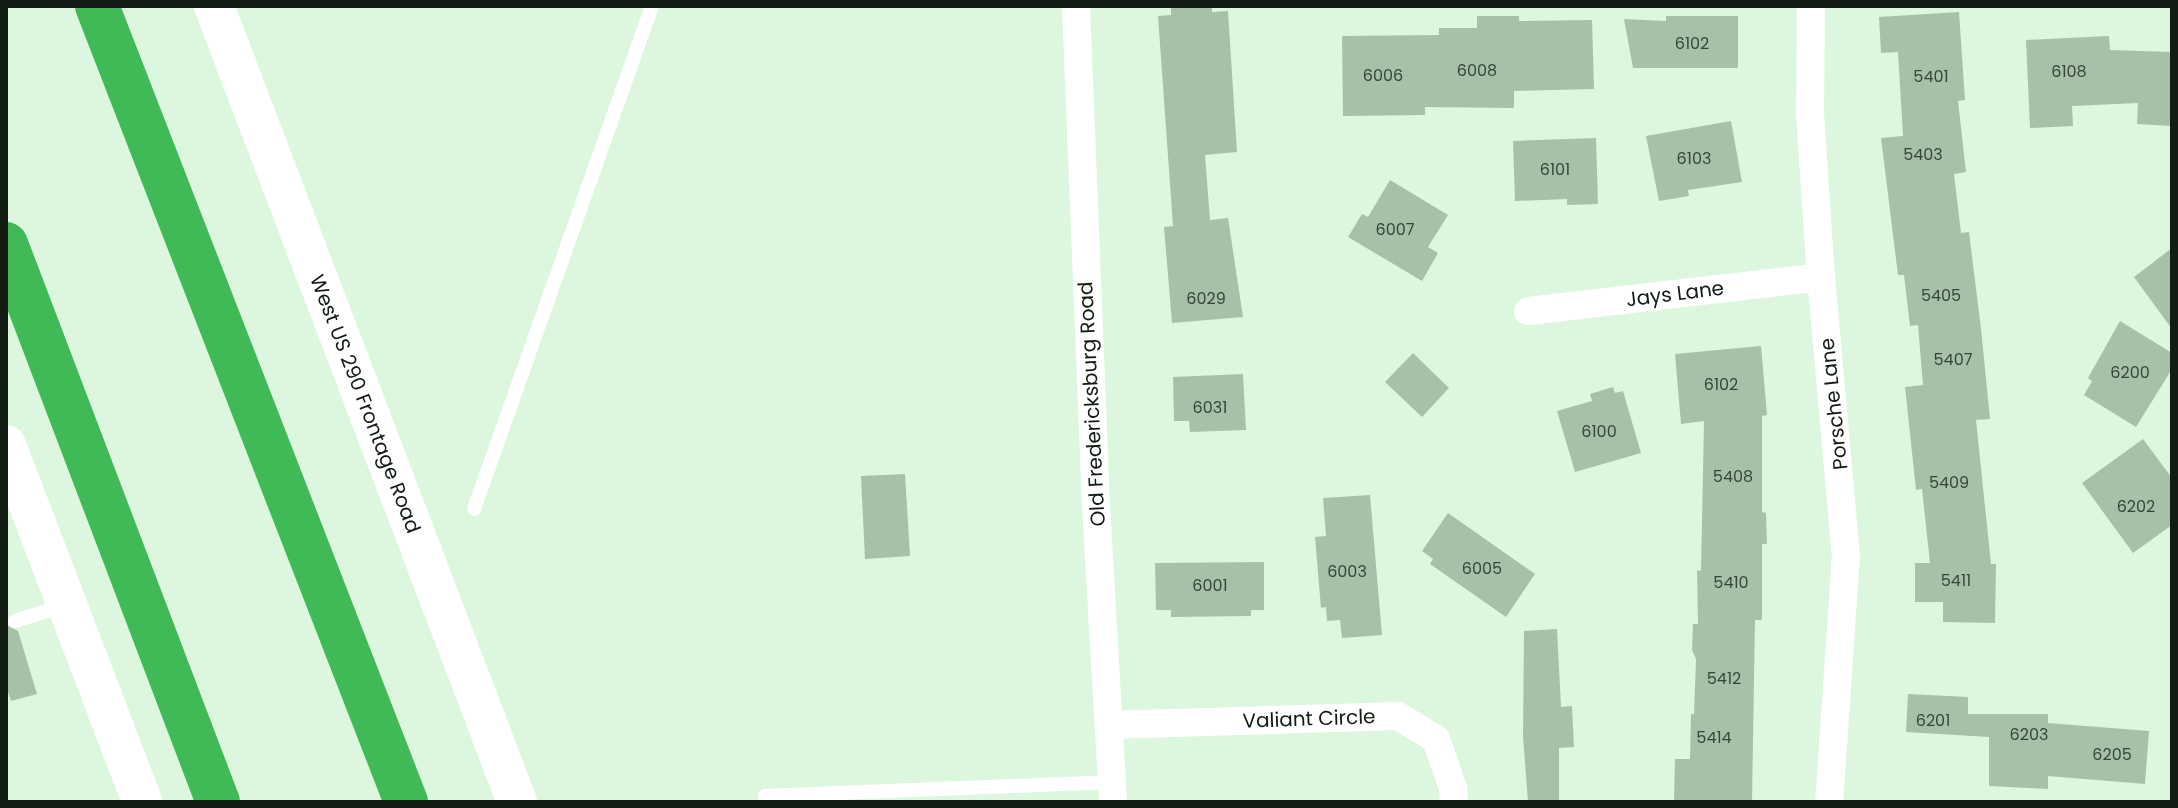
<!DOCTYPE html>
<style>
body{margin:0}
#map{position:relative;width:2178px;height:808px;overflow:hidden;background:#dcf7dd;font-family:Poppins,sans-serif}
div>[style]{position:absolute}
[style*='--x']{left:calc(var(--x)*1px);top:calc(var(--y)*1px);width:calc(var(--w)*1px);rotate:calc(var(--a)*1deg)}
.building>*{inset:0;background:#a7c1a9}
.lane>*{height:14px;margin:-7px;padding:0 7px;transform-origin:7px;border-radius:7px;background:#fff}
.street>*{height:28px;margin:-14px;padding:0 14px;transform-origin:14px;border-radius:14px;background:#fff}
.secondary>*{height:40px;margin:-20px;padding:0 20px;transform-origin:20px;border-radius:20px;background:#fff}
.highway>*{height:44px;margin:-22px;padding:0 22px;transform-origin:22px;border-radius:22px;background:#40b957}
span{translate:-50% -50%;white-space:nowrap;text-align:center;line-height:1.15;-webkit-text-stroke:6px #fff;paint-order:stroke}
.number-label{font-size:16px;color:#374538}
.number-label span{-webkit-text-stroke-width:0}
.street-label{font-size:20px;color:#121c13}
.frame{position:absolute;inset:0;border:8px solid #121c13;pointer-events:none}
</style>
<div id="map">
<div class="building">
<i style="clip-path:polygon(1171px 6px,1212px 6px,1212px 12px,1228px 11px,1237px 152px,1205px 155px,1210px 220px,1228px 218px,1243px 317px,1172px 323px,1164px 227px,1173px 226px,1158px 16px,1171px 15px)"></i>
<i style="clip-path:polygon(1959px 12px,1965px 100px,1958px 101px,1966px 172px,1954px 174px,1961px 233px,1969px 232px,1981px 329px,1990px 419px,1976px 420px,1991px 564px,1996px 564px,1995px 623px,1943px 622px,1943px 602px,1915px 602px,1915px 563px,1930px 563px,1922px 489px,1916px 490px,1905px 387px,1923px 385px,1918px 325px,1910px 326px,1904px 275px,1898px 275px,1881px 138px,1903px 136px,1898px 52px,1881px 53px,1879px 17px)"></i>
<i style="clip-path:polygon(1477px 16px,1519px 16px,1519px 21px,1592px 20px,1594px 89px,1514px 91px,1514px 108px,1425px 107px,1425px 115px,1343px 116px,1342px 36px,1439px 35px,1439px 28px,1477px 28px)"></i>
<i style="clip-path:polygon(1666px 16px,1738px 16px,1738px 68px,1633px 68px,1624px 19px,1666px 21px)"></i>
<i style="clip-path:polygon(2109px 36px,2110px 50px,2172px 52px,2172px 126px,2137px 124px,2138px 103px,2072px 106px,2073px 126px,2030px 128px,2026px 40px)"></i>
<i style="clip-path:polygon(1731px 121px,1742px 182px,1688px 190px,1689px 196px,1659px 201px,1646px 136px)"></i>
<i style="clip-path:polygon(1596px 138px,1598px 204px,1567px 205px,1567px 199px,1515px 201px,1513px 141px)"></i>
<i style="clip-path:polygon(1390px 180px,1448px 215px,1428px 247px,1438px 253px,1422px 281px,1348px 237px,1362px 214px,1368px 217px)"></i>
<i style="clip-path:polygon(2172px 248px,2172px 329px,2134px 277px)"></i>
<i style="clip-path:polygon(2120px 321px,2172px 353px,2172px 369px,2136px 427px,2084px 395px,2092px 381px,2088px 378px)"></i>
<i style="clip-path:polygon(1761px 346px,1767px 415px,1762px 416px,1762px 512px,1766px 513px,1767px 544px,1762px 544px,1762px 620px,1755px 620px,1752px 802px,1674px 802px,1675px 759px,1690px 759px,1691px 714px,1694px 714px,1696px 659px,1692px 650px,1693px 624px,1698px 624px,1697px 570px,1701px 571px,1704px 421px,1681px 424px,1675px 354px)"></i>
<i style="clip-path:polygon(1413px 353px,1449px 388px,1422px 417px,1385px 382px)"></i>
<i style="clip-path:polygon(1243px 374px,1246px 430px,1190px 432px,1189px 421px,1174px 421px,1173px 377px)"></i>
<i style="clip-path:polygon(1613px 387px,1615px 393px,1623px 391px,1641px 453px,1575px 472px,1557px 411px,1592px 401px,1590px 394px)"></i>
<i style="clip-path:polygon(2143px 439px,2172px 478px,2172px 525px,2133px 553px,2082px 483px)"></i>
<i style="clip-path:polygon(905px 474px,910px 556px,865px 559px,861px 476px)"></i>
<i style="clip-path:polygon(1370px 495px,1382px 635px,1342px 638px,1340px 620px,1327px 621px,1326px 607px,1321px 608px,1315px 537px,1326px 536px,1323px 498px)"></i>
<i style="clip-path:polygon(1448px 513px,1535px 574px,1506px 617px,1430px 564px,1433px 559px,1422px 551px)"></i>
<i style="clip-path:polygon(1264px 562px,1264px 610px,1251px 610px,1251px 616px,1171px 617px,1171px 610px,1156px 610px,1155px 563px)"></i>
<i style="clip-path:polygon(6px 625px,18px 631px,37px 694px,11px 701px,6px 686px)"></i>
<i style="clip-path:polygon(1557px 629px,1561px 707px,1572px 706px,1574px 747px,1559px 748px,1559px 802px,1528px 802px,1523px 736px,1524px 631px)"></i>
<i style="clip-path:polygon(1908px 694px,1968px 697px,1968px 714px,2048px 714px,2048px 723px,2149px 731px,2145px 784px,2048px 776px,2048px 789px,1989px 786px,1989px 737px,1906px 732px)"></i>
</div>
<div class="lane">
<i style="--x:474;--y:509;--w:534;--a:-70.51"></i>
<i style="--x:15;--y:621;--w:50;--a:-17.4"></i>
<i style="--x:765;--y:802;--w:6;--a:-90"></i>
<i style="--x:765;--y:796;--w:347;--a:-2.3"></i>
</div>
<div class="street">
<i style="--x:1076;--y:6;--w:482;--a:87.7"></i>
<i style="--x:1095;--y:488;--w:315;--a:86.7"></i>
<i style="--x:1811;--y:6;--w:107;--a:90.5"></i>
<i style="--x:1810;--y:113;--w:164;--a:86.2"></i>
<i style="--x:1821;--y:277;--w:279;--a:84.9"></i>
<i style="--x:1846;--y:555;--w:248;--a:93.9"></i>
<i style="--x:1528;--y:311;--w:295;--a:-6.6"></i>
<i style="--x:1110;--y:725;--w:288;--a:-1.8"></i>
<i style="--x:1398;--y:716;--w:44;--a:31.2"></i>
<i style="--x:1436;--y:739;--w:52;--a:70.9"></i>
<i style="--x:1453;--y:788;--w:14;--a:86"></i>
</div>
<div class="secondary">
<i style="--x:214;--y:6;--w:852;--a:69.16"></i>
<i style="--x:6;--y:445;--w:382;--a:69.1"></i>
</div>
<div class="highway">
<i style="--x:97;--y:6;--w:854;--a:68.78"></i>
<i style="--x:6;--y:244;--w:597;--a:69.2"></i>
</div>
<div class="number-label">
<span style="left:1692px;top:44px">6102</span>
<span style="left:1477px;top:71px">6008</span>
<span style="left:2069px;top:72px">6108</span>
<span style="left:1383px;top:76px">6006</span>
<span style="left:1931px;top:77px">5401</span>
<span style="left:1923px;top:155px">5403</span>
<span style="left:1694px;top:159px">6103</span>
<span style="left:1555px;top:170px">6101</span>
<span style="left:1395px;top:230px">6007</span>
<span style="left:1941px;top:296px">5405</span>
<span style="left:1206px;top:299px">6029</span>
<span style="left:1953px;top:360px">5407</span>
<span style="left:2130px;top:373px">6200</span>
<span style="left:1721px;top:385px">6102</span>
<span style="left:1210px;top:408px">6031</span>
<span style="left:1599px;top:432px">6100</span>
<span style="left:1733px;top:477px">5408</span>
<span style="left:1949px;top:483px">5409</span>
<span style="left:2136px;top:507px">6202</span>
<span style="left:1482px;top:569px">6005</span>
<span style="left:1347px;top:572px">6003</span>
<span style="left:1956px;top:581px">5411</span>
<span style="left:1731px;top:583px">5410</span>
<span style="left:1210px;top:586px">6001</span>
<span style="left:1724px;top:679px">5412</span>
<span style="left:1933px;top:721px">6201</span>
<span style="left:2029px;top:735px">6203</span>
<span style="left:1714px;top:738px">5414</span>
<span style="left:2112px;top:755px">6205</span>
</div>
<div class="street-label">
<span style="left:1675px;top:294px;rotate:-7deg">Jays Lane</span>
<span style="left:365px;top:404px;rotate:69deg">West US 290 Frontage Road</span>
<span style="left:1092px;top:404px;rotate:-93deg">Old Fredericksburg Road</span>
<span style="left:1834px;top:404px;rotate:-96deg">Porsche Lane</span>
<span style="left:1309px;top:719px;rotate:-2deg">Valiant Circle</span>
</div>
<div class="frame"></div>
</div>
